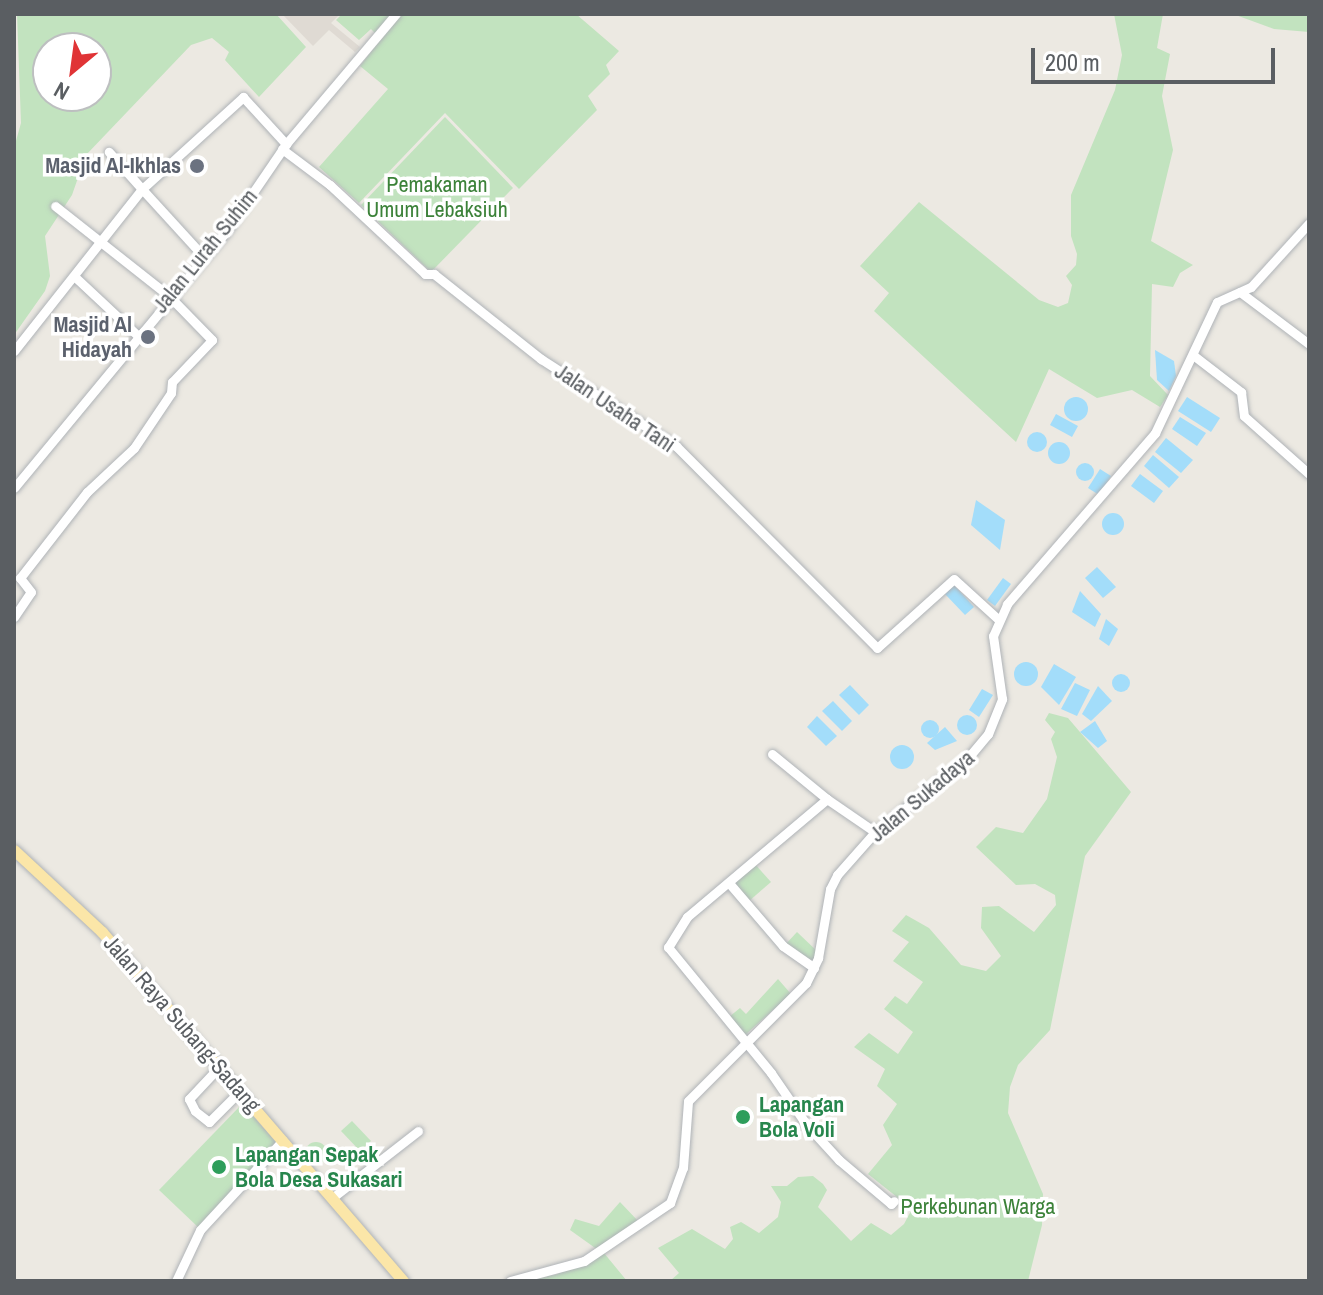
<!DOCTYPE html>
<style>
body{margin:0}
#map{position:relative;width:1323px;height:1295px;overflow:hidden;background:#ece9e2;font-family:"Archivo Narrow",sans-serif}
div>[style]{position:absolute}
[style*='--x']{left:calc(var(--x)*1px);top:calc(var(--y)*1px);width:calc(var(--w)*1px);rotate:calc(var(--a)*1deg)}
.education>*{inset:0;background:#dfdad3}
.green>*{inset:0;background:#c2e3bf}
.round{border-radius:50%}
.water>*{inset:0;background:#a3ddfa}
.roads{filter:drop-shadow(0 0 2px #afb3b7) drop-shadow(0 0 2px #afb3b7)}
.minor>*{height:9px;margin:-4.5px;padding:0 4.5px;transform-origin:4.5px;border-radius:4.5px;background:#fff}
.major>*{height:11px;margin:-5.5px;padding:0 5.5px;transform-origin:5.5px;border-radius:5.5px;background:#fbe6a8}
.dots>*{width:22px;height:22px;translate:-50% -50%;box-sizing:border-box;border:4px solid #fff;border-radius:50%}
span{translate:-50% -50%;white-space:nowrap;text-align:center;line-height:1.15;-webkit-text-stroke:7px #fff;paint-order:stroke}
.worship-label{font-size:22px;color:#5b616d;font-weight:700}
.right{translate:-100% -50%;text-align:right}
.park-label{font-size:22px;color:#3c8239}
.street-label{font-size:22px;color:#5a5e62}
.leisure-label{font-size:22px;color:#27864d;font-weight:700}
.left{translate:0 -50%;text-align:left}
.frame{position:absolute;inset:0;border:16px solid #5a5e62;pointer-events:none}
.north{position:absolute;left:32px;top:32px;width:80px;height:80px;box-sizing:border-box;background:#fff;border:2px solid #bdbfc0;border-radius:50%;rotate:209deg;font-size:22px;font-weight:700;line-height:32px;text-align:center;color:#5a5e62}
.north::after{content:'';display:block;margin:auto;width:28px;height:36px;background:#e03436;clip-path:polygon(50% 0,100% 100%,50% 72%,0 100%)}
.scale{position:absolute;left:1031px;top:48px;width:244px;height:36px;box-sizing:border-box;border:4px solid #5a5e62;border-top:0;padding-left:10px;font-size:24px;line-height:28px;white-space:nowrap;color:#5a5e62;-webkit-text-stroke:6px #fff;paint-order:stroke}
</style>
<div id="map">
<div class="education">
<i style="clip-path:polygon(282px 14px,340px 14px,331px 23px,360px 47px,355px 52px,329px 30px,313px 46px)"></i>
</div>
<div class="green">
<i style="clip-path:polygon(evenodd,17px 14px,276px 14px,306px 47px,259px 97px,225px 60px,229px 52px,212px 38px,191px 45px,86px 155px,72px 195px,45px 236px,50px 276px,45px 291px,14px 335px,14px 148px,21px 123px,17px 14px,48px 48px,96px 48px,96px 96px,48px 96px,48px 48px)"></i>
<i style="clip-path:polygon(342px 14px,576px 14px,619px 51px,606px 65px,610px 74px,588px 96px,597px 110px,519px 189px,445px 113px,359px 203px,319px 167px,388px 89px,360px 66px,381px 39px,371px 29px,359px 40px,336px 20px)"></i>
<i style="clip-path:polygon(1114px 14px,1163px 14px,1157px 48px,1170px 54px,1162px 96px,1173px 150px,1151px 241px,1193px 265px,1180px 273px,1173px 287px,1152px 284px,1150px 376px,1168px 395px,1160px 407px,1132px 390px,1097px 398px,1049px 369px,1016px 442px,874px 311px,889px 293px,860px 266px,919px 202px,1039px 300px,1058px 307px,1068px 303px,1072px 285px,1066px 276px,1076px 265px,1077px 254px,1071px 236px,1071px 195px,1115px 90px,1122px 55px)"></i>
<i style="clip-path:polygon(1233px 14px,1309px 14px,1309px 32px,1274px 29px)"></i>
<i style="clip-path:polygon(445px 117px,513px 188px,431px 272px,361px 205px)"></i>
<i style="clip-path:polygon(1049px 713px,1068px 718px,1131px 792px,1085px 856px,1050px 1030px,1018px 1065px,1010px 1087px,1008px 1113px,1043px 1194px,1042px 1225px,1028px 1281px,670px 1281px,679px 1273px,658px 1248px,692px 1229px,725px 1249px,733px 1239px,730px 1227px,741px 1222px,759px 1233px,778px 1217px,781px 1202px,771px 1186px,787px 1186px,798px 1177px,813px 1176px,823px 1184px,827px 1190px,818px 1207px,851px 1241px,871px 1223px,891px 1235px,904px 1224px,912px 1209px,868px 1174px,892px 1145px,883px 1125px,897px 1104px,877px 1086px,885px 1069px,854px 1047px,869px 1033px,898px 1054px,913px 1032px,884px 1009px,895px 996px,907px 1004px,923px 982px,893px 961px,909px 942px,892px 931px,906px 915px,929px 928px,961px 965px,986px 971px,1001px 956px,981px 928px,982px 907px,999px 906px,1034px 932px,1056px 905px,1055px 895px,1035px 884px,1016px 885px,976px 847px,996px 827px,1023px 833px,1047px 799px,1057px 757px,1051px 739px,1055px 732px,1045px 720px)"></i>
<i style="clip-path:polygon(755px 864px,771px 882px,748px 902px,732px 884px)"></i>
<i style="clip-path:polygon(797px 932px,818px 952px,814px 966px,784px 946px)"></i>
<i style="clip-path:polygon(778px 979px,791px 994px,745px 1035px,729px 1017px,740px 1008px,746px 1014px)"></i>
<i style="clip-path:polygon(242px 1104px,277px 1143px,199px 1228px,159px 1190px)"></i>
<i class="round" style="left:732px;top:1106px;width:22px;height:22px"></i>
<i style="clip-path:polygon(352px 1121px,371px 1141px,360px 1151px,341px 1131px)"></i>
<i class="round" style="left:305px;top:1142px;width:22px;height:22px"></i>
<i style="clip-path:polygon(620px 1202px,639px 1222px,598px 1250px,570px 1230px,575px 1219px,599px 1226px)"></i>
<i style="clip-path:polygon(604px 1253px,627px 1281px,514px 1281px,555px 1275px)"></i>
</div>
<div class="water">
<i style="clip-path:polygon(1155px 350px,1174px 361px,1176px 376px,1169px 391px,1157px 380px)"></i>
<i style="clip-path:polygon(1187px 397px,1220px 418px,1211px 432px,1178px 411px)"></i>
<i class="round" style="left:1064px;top:397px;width:24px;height:24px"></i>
<i style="clip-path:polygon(1056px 414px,1078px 426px,1072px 437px,1050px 425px)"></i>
<i style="clip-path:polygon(1180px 417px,1206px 433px,1197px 446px,1172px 429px)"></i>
<i class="round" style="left:1027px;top:432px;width:20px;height:20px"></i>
<i style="clip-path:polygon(1166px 438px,1193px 460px,1181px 473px,1155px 452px)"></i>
<i class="round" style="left:1048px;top:442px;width:22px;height:22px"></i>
<i style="clip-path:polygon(1153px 455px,1179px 477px,1169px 488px,1144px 466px)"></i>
<i class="round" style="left:1076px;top:463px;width:18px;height:18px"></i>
<i style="clip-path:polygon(1100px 469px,1111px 476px,1099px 495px,1088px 488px)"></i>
<i style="clip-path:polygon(1140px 474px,1163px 491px,1154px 503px,1131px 486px)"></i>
<i style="clip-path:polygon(976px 500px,1005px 520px,1000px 550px,971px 525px)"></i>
<i class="round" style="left:1102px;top:513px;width:22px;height:22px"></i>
<i style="clip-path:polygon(1097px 567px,1116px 587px,1103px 598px,1085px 578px)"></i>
<i style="clip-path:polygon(1003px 578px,1011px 584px,995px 606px,987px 600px)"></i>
<i style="clip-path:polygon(954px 585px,974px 607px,965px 615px,945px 594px)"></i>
<i style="clip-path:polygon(1080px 591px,1101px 614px,1095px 627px,1072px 612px)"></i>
<i style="clip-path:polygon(1106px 619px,1118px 629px,1109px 646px,1099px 639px)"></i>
<i class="round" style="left:1014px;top:662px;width:24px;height:24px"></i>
<i style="clip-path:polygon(1054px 664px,1076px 677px,1059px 705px,1041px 687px)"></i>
<i class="round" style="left:1112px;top:674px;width:18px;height:18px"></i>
<i style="clip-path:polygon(1075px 683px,1090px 690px,1077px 716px,1061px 709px)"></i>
<i style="clip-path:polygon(850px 685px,869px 705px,859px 715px,839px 695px)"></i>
<i style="clip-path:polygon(1098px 686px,1112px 701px,1091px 721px,1082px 714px)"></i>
<i style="clip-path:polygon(982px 689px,993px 695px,979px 717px,969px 710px)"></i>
<i style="clip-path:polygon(833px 701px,852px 721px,842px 731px,822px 711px)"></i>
<i class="round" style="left:957px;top:715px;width:20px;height:20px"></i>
<i style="clip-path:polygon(817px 716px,837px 736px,826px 746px,807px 727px)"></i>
<i class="round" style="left:921px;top:720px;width:18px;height:18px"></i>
<i style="clip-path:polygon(1095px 721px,1107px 741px,1098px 748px,1080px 732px)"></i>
<i style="clip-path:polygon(945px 727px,957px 741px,935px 750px,927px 743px)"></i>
<i class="round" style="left:890px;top:745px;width:24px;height:24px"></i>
</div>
<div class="roads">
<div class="minor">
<i style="--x:282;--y:149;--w:60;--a:36.9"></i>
<i style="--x:330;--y:185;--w:130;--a:43.1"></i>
<i style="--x:425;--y:274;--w:9;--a:0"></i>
<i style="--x:434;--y:274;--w:137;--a:38.5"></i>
<i style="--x:541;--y:359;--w:161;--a:32.8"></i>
<i style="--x:676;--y:446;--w:285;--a:45.1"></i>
<i style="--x:877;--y:648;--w:103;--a:-41.9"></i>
<i style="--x:954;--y:579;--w:59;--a:42.3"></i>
<i style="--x:204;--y:257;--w:92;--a:-132.4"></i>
<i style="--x:142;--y:189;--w:137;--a:-42.3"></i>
<i style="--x:243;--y:97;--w:64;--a:47.5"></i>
<i style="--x:74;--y:276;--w:86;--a:43.1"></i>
<i style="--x:1240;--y:292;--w:86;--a:37"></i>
<i style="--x:14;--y:351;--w:206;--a:-51.7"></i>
<i style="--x:142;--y:189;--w:50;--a:-131.7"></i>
<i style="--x:1193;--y:355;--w:61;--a:37.6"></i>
<i style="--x:1241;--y:392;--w:24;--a:83"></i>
<i style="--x:1244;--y:416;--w:87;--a:41.7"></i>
<i style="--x:14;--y:488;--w:332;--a:-50.4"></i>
<i style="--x:226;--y:232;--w:107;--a:-55.7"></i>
<i style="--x:286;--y:144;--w:170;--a:-49.8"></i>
<i style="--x:14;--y:617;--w:30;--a:-56"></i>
<i style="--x:31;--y:592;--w:18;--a:-128"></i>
<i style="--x:20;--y:578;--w:109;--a:-52.1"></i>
<i style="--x:87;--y:492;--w:64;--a:-43.1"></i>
<i style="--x:134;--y:448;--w:66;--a:-56.1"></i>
<i style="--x:171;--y:393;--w:11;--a:-85"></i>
<i style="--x:172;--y:382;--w:58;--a:-46.4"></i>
<i style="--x:212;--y:340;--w:62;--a:-134.3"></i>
<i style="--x:169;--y:296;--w:145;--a:-141.7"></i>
<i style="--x:772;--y:754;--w:71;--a:39.3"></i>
<i style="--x:827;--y:799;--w:183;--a:139.9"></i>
<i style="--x:687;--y:917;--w:36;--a:122"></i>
<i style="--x:668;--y:947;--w:163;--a:50.7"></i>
<i style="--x:771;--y:1073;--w:62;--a:55.5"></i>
<i style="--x:806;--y:1124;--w:49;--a:47.5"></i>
<i style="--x:839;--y:1160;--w:68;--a:40.2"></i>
<i style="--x:891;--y:1204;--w:4;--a:-45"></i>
<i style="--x:827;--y:799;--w:58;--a:34.5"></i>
<i style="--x:729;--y:883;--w:83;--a:49.4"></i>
<i style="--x:783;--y:946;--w:38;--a:35"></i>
<i style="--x:219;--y:1067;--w:44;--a:133.2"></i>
<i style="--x:189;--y:1099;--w:13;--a:63"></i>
<i style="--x:195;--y:1111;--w:18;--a:38"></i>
<i style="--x:209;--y:1122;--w:44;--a:-45"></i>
<i style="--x:332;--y:1198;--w:109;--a:-37.9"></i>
<i style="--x:176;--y:1281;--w:56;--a:-64.8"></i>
<i style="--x:200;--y:1230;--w:122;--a:-47.3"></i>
<i style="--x:510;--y:1281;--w:77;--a:-15.1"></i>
<i style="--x:584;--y:1261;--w:104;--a:-34"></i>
<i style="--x:670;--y:1203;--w:37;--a:-70"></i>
<i style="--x:683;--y:1168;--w:67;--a:-85.7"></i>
<i style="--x:688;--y:1101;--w:167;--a:-45"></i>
<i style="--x:806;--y:983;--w:28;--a:-64"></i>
<i style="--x:818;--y:958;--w:70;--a:-80.1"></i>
<i style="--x:830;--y:889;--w:16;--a:-63"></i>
<i style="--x:837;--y:875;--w:57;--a:-48.5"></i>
<i style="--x:875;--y:832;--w:117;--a:-38.4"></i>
<i style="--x:967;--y:759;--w:33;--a:-50"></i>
<i style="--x:988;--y:734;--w:38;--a:-68"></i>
<i style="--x:1002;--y:699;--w:64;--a:-98.1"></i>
<i style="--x:993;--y:636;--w:35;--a:-66"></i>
<i style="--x:1007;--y:604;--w:226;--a:-49.1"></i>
<i style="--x:1155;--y:433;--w:145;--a:-64.7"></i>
<i style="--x:1217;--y:302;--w:37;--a:-24"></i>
<i style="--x:1251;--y:287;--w:86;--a:-47.8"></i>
</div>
<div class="major">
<i style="--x:14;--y:850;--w:120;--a:43"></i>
<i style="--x:102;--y:932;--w:461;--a:49.2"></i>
</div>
</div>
<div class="dots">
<i style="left:197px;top:166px;background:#6b7280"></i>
<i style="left:148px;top:337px;background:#6b7280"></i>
<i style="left:743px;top:1117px;background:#2e9e5b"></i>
<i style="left:219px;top:1167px;background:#2e9e5b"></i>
</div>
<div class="worship-label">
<span class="right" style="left:181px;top:166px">Masjid Al-Ikhlas</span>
<span class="right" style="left:132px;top:337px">Masjid Al<br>Hidayah</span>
</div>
<div class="park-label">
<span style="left:437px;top:197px">Pemakaman<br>Umum Lebaksiuh</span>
<span style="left:978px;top:1207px">Perkebunan Warga</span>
</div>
<div class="street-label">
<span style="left:205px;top:251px;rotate:-51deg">Jalan Lurah Suhim</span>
<span style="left:615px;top:408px;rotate:34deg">Jalan Usaha Tani</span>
<span style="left:922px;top:796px;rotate:-40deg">Jalan Sukadaya</span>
<span style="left:182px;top:1024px;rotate:49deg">Jalan Raya Subang-Sadang</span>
</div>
<div class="leisure-label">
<span class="left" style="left:759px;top:1117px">Lapangan<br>Bola Voli</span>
<span class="left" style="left:235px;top:1167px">Lapangan Sepak<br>Bola Desa Sukasari</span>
</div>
<div class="frame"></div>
<div class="north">N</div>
<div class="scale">200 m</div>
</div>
